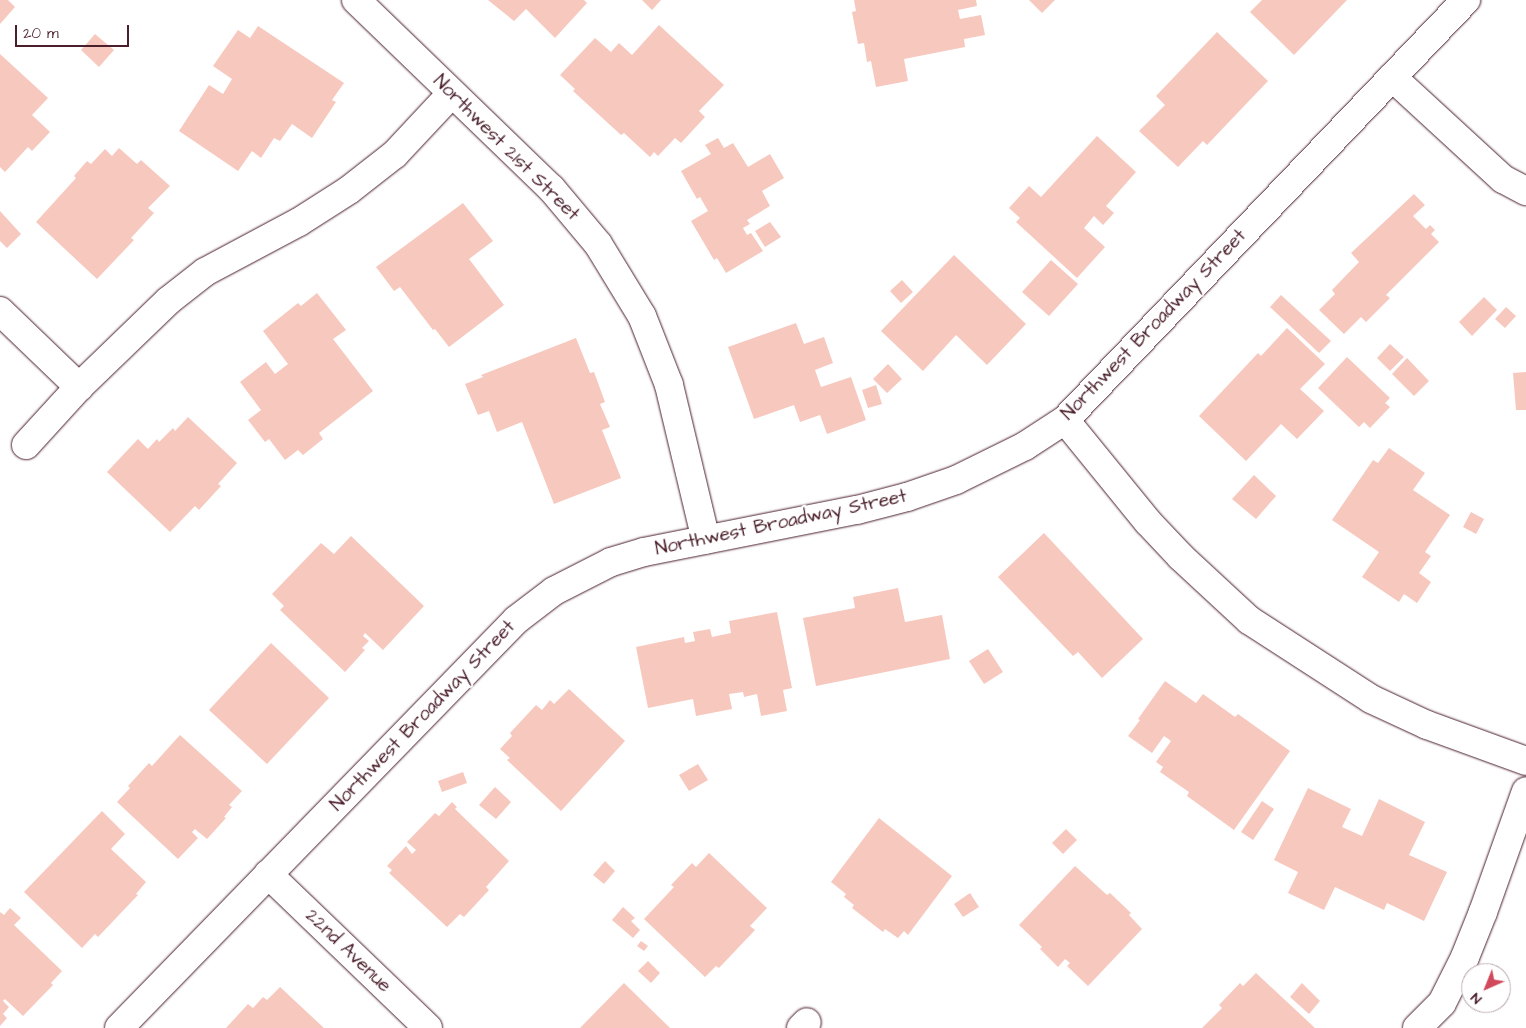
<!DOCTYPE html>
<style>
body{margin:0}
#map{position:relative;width:1526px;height:1028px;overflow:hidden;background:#fff;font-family:"Architects Daughter",sans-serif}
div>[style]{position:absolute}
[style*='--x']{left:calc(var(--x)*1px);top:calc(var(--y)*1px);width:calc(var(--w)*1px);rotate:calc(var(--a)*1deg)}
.building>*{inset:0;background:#f7c8be}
.roads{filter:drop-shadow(0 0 1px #4a1f2b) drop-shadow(0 0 1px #4a1f2b)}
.street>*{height:28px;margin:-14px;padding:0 14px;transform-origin:14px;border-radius:14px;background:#fff}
span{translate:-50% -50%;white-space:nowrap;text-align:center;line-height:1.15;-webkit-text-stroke:4px #fff;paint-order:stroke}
.street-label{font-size:19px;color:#4a1f2b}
.north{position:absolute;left:1461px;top:963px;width:50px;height:50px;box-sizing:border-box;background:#fff;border:1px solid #b7a5aa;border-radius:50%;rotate:224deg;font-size:14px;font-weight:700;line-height:20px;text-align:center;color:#4a1f2b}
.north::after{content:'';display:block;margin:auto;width:18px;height:22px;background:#d1495b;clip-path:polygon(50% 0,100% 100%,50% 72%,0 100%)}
.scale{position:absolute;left:15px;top:25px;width:114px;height:22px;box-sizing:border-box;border:2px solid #4a1f2b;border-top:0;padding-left:6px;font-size:15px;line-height:18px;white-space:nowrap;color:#4a1f2b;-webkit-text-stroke:4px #fff;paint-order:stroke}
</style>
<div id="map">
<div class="building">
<i style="clip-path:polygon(0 0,8px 0,15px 7px,0 24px)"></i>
<i style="clip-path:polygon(488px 0,584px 0,587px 3px,555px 38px,526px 9px,514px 21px)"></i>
<i style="clip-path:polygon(642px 0,661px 0,652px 10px)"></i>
<i style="clip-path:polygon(854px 0,976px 0,977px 6px,958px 10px,960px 19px,981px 15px,985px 35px,964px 39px,965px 47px,904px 59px,908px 81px,876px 87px,871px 61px,867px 62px,864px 43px,858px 44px,852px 12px,856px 11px)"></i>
<i style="clip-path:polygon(1029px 0,1055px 0,1042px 13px)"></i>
<i style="clip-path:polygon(1262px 0,1347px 0,1294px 55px,1250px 12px)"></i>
<i style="clip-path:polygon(659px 25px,724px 85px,699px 111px,705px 117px,681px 143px,675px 138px,658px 156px,654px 152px,650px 157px,624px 133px,621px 135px,573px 91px,575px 89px,560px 75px,595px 38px,611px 52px,619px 43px,632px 55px)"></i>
<i style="clip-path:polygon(258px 26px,344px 83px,332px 100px,336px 102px,312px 138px,292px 124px,280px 141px,274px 138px,261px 158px,252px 151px,238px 171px,179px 131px,209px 85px,223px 94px,232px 79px,213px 66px,238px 30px,250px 38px)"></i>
<i style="clip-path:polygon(1217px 32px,1268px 81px,1207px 145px,1203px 141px,1178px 167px,1139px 131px,1165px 105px,1156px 96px)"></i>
<i style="clip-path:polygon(95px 34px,114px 50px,99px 67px,81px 50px)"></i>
<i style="clip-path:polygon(0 54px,48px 98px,32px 115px,50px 132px,32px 151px,28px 147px,5px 172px,0 167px)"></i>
<i style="clip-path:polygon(1097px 136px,1136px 172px,1106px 206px,1114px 213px,1103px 225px,1094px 216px,1084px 228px,1105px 247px,1077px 278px,1016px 222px,1020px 218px,1009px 208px,1029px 186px,1041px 197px)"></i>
<i style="clip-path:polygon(718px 138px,724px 148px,733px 143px,748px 167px,770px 154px,784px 178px,762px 191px,770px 206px,747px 220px,750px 224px,743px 228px,747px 235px,751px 233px,763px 251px,726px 273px,717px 258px,714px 260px,691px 221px,708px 211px,700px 197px,697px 199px,681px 171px,711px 154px,705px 145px)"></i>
<i style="clip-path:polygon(119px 148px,137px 164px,141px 160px,170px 186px,148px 208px,154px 213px,131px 238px,134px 240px,97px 279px,36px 222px,76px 178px,74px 176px,87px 161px,91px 164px,105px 149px,112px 156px)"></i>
<i style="clip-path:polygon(1414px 194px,1425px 205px,1413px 216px,1426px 229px,1430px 225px,1435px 230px,1431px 234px,1439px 242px,1386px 295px,1390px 298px,1366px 322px,1361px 317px,1344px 334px,1319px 310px,1335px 294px,1332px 290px,1359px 262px,1351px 253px)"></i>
<i style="clip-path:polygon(463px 203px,493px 241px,469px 259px,504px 305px,449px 347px,435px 329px,433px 330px,400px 287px,394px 291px,376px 267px)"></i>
<i style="clip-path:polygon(0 211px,21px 234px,7px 248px,0 241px)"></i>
<i style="clip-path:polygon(770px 222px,781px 237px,765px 247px,755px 231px)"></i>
<i style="clip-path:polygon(954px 255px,1026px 324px,987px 365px,956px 335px,923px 371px,881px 331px)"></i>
<i style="clip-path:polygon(1051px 260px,1078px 284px,1049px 316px,1022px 292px)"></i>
<i style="clip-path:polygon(902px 280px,913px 292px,901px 303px,890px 291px)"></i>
<i style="clip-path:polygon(317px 293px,346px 330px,333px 339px,373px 391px,319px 433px,323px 439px,303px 455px,298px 450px,285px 460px,269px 439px,265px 442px,248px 420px,261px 410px,240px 382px,266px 362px,275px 374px,288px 364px,263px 331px,298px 303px,301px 306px)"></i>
<i style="clip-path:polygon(1281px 295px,1331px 341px,1319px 353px,1270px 307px)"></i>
<i style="clip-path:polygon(1484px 297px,1497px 310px,1472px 336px,1459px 322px)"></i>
<i style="clip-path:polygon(1506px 307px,1516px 316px,1505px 328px,1495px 319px)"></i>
<i style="clip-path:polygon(796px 323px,804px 344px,824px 337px,833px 363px,815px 370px,821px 387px,851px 377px,866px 420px,827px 434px,820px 415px,800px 422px,794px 405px,754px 419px,728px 347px)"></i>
<i style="clip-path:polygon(1287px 328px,1325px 364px,1300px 389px,1324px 411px,1297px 439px,1281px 424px,1246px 461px,1199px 416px,1258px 353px,1261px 356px)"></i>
<i style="clip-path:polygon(576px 338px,590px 373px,594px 372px,605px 402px,600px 404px,610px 427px,602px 430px,621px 478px,554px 504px,522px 422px,497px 432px,489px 411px,478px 415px,465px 384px,483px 377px,481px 375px)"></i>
<i style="clip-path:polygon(1390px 344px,1404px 357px,1390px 371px,1377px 358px)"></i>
<i style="clip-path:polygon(1347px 357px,1390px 398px,1385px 403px,1390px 407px,1370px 428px,1364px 422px,1359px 427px,1318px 388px)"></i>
<i style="clip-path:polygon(1407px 358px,1429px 381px,1414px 396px,1392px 374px)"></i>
<i style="clip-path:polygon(888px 364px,902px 379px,887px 393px,873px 379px)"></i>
<i style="clip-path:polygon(1526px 372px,1526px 410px,1516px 410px,1513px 373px)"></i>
<i style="clip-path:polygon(876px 385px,882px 404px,868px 408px,862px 390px)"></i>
<i style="clip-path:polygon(188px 417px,237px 463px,218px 484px,221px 486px,199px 510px,195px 506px,170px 532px,107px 472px,138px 439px,148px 449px,157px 439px,159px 442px,173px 428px,175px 431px)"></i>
<i style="clip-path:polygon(1389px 448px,1425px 473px,1413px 490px,1450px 515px,1425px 552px,1431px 556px,1419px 573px,1431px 582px,1417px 603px,1404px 594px,1399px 602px,1362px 577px,1379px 552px,1332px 520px,1373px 460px,1378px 463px)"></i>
<i style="clip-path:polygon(1254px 475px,1276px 496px,1256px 519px,1232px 499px)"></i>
<i style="clip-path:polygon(1471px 512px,1484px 519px,1476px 534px,1463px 527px)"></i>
<i style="clip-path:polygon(1044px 533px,1143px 639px,1102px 678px,1078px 652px,1073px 656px,998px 577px)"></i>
<i style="clip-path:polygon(351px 536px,424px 606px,383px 650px,365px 633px,363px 636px,369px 641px,362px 648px,365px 650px,345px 672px,280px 610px,284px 606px,272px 594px,321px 543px,334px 554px)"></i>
<i style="clip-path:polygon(898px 588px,905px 622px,942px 615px,950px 659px,816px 686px,803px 618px,855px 608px,853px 597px)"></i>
<i style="clip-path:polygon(777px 612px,792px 688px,783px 690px,787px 711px,761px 716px,757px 694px,744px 697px,743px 692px,729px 694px,732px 709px,696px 716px,693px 699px,648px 708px,636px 647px,684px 637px,685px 643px,695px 641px,693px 632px,710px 629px,712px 637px,731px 633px,729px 621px)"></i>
<i style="clip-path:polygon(271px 643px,329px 698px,267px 764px,209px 710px)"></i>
<i style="clip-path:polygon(988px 649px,1003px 672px,984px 684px,969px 661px)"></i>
<i style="clip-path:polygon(1165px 681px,1196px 703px,1203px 694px,1235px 717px,1238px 714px,1290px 751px,1234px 830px,1187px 796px,1189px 792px,1160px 772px,1163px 767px,1156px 762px,1171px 741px,1164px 736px,1152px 753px,1128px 736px,1140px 720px,1138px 719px)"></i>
<i style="clip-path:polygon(569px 689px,625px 741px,561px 811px,507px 760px,510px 758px,500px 749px,512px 736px,510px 733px,536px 705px,542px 710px,550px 700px,554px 704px)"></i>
<i style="clip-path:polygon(180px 735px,242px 791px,229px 805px,232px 807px,224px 817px,226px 818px,207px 839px,195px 829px,192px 832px,198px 838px,178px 859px,117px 802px,130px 788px,128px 786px,149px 763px,152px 766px)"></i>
<i style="clip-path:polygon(698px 764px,708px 780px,689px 791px,679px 775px)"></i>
<i style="clip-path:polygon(463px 772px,467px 783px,442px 792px,438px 781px)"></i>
<i style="clip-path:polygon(495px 787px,511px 802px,496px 819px,479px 805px)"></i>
<i style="clip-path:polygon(1308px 788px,1351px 809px,1342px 827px,1362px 836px,1379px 799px,1425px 822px,1409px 855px,1447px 872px,1424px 921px,1387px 903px,1384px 910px,1335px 887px,1324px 910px,1288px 893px,1298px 872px,1274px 860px)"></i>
<i style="clip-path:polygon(1262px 801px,1274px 809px,1253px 840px,1241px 832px)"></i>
<i style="clip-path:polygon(452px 802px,457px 807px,455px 809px,509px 861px,486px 887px,489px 890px,464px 917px,460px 914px,447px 927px,389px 873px,392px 870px,387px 866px,406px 846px,412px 854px,416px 850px,407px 842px,435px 813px,439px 816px)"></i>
<i style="clip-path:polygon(102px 811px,125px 834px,111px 849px,146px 882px,136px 894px,138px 895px,98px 937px,95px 934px,82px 948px,24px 892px)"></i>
<i style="clip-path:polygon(879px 818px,952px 876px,908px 935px,904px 931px,898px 938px,885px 929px,883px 932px,852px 908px,854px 905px,844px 897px,846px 894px,831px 882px)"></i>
<i style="clip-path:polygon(1066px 829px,1077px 840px,1063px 854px,1052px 843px)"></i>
<i style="clip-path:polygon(709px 853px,767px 908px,750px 926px,755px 930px,719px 968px,716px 966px,705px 977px,644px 919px,674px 887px,671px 885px,692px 863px,696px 867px)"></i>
<i style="clip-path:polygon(605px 861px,615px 871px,604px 884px,593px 875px)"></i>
<i style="clip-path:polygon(1075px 866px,1107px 895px,1110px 893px,1131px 913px,1129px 915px,1142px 929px,1088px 986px,1067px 966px,1070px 963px,1065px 959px,1058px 967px,1040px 949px,1042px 947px,1019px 925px)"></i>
<i style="clip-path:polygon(970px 893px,979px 907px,963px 917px,954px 904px)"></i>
<i style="clip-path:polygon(623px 907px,635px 918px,631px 921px,640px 930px,633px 938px,612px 920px)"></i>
<i style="clip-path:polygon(10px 908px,21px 918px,14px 925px,62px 971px,51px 983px,53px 985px,23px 1016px,5px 999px,3px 1001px,9px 1007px,3px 1014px,7px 1018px,0 1026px,0 912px,4px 915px)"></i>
<i style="clip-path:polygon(641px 941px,648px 946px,644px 951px,637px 946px)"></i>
<i style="clip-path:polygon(648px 961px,660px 973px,651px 983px,638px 971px)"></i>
<i style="clip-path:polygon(1256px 973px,1315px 1028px,1202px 1028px,1222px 1008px,1219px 1005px,1240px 983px,1243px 986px)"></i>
<i style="clip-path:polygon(624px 983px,670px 1028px,580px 1028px)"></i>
<i style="clip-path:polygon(1302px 983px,1320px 1001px,1309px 1014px,1290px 997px)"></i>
<i style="clip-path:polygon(280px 987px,324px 1028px,226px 1028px,248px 1004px,253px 1008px,263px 997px,267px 1000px)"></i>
</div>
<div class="roads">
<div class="street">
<i style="--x:356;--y:0;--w:271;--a:44"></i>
<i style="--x:551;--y:188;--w:73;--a:50"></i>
<i style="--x:598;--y:244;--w:84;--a:58.6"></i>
<i style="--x:642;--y:316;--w:74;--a:68.6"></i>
<i style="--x:669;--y:385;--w:159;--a:76.6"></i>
<i style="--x:1392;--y:77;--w:151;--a:42.6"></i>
<i style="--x:1503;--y:179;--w:26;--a:28"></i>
<i style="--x:0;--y:311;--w:110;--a:43.9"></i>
<i style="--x:1065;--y:420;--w:132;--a:50.9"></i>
<i style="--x:1148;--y:522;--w:48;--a:46.7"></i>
<i style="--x:1181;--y:557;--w:93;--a:42.8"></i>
<i style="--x:1249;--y:620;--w:145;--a:32.9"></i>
<i style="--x:1371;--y:699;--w:62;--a:24.9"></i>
<i style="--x:1427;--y:725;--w:105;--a:20"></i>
<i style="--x:26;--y:445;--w:79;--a:-47.6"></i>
<i style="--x:79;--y:387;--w:124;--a:-44"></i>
<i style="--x:168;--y:301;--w:47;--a:-38.1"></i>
<i style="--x:205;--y:272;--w:106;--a:-28"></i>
<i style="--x:299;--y:222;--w:59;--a:-32.6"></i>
<i style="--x:349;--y:190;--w:58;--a:-38"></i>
<i style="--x:395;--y:154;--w:83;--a:-46.9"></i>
<i style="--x:268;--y:874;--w:222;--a:43.9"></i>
<i style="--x:119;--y:1028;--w:569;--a:-45.78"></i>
<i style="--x:516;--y:620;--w:48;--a:-37.3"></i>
<i style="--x:554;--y:591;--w:64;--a:-27"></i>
<i style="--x:611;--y:562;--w:34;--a:-17"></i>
<i style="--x:644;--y:552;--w:217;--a:-11.2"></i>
<i style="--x:857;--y:510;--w:52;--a:-14.6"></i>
<i style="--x:907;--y:497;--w:52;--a:-19.1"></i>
<i style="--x:956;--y:480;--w:77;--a:-26.2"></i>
<i style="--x:1025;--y:446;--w:48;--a:-33"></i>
<i style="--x:1065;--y:420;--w:581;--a:-46.33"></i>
<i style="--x:801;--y:1028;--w:8;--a:-45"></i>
<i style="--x:1417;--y:1028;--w:35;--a:-45"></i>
<i style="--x:1442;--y:1003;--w:51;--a:-63.4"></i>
<i style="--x:1465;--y:957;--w:48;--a:-68.2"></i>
<i style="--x:1483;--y:912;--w:128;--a:-70.4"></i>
</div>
</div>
<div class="street-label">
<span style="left:506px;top:148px;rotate:45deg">Northwest 21st Street</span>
<span style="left:1154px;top:325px;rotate:-46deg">Northwest Broadway Street</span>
<span style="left:781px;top:523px;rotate:-12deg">Northwest Broadway Street</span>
<span style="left:423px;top:716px;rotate:-46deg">Northwest Broadway Street</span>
<span style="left:348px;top:951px;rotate:44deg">22nd Avenue</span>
</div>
<div class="north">N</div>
<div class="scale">20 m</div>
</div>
